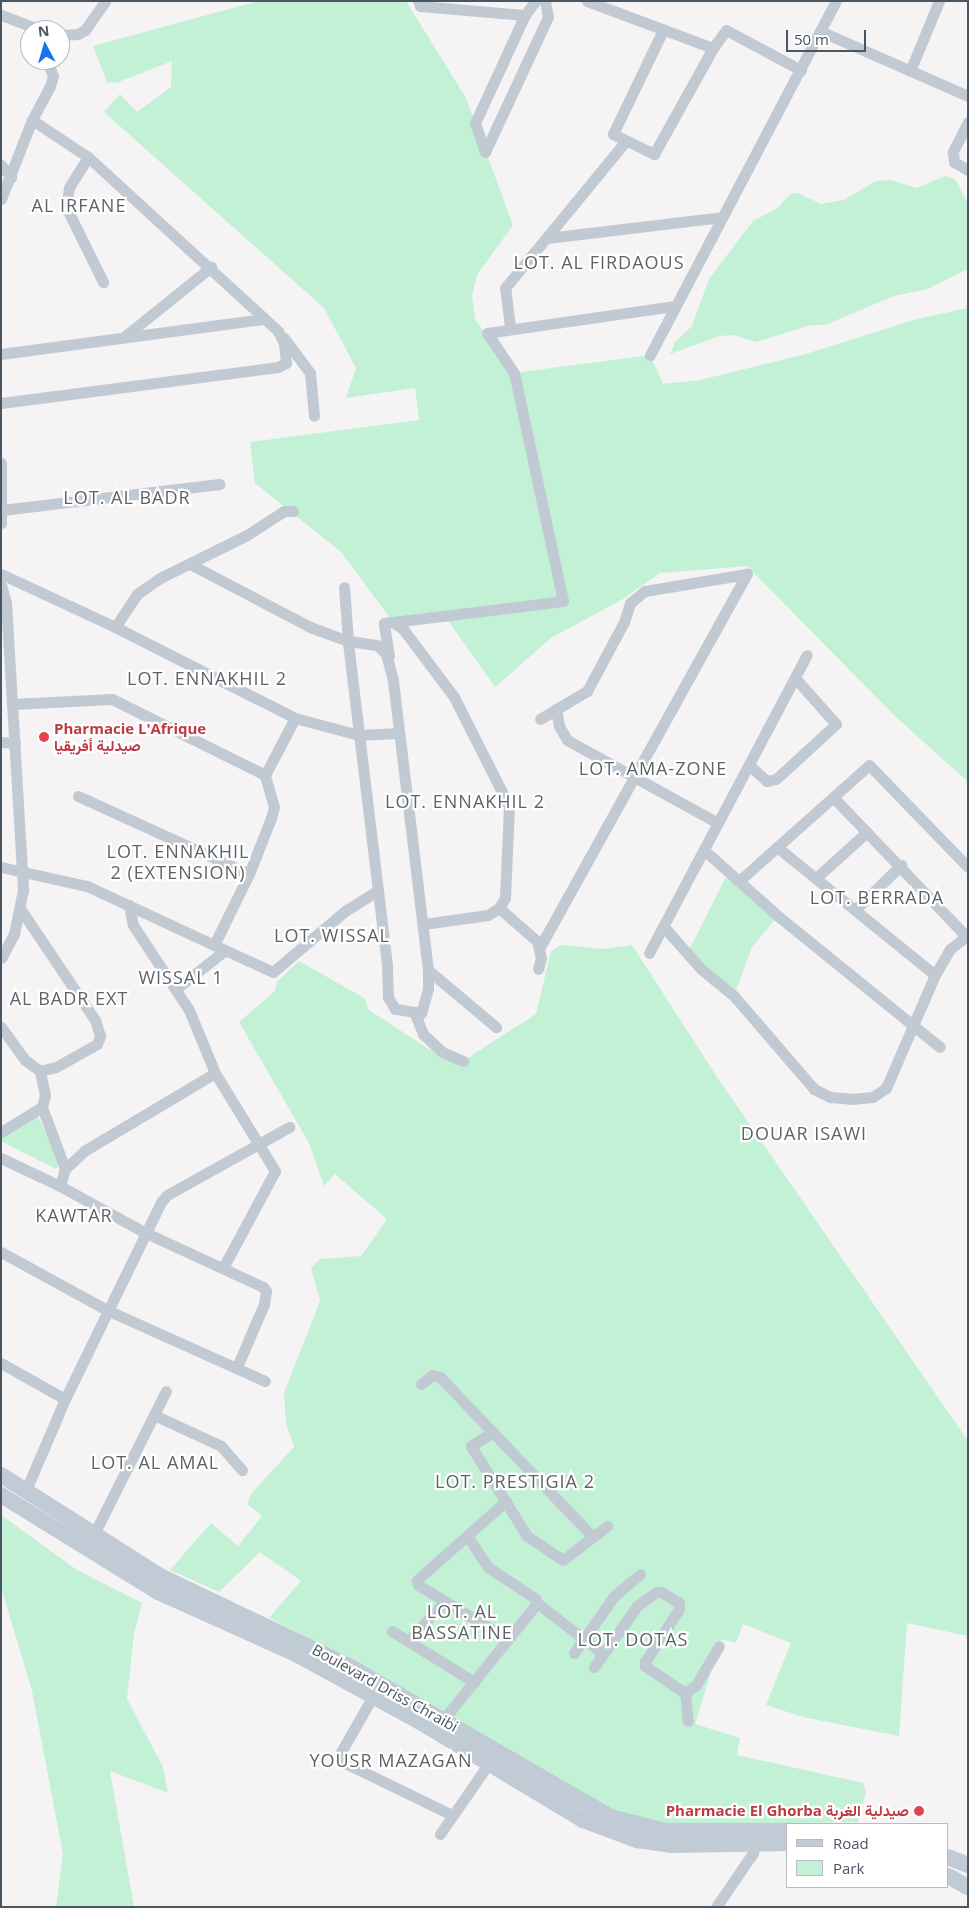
<!DOCTYPE html>
<meta charset="utf-8">
<style>
body{margin:0}
#map{position:relative;width:969px;height:1908px;overflow:hidden;background:#f5f3f3;font-family:"Open Sans",Vazirmatn,sans-serif}
div>[style]{position:absolute}
[style*='--x']{left:calc(var(--x)*1px);top:calc(var(--y)*1px);width:calc(var(--w)*1px);rotate:calc(var(--a)*1deg)}
.green>*{inset:0;background:#c3f1d5}
.minor>*{height:11px;margin:-5.5px;padding:0 5.5px;transform-origin:5.5px;border-radius:5.5px;background:#c1cad2}
.secondary>*{height:16px;margin:-8px;padding:0 8px;transform-origin:8px;border-radius:8px;background:#c1cbd6}
.dots>*{width:14px;height:14px;translate:-50% -50%;box-sizing:border-box;border:2px solid #fff;border-radius:50%}
span{translate:-50% -50%;white-space:nowrap;text-align:center;line-height:1.15;-webkit-text-stroke:4.5px #fff;paint-order:stroke}
.health-label{font-size:15px;color:#be3a42;font-weight:700}
.left{translate:0 -50%;text-align:left}
.right{translate:-100% -50%;text-align:right}
.street-label{font-size:15px;color:#4a5661}
.quarter-label{font-size:18px;color:#5f6368;letter-spacing:1px}
.frame{position:absolute;inset:0;border:2px solid #4a5661;pointer-events:none}
.legend{position:absolute;left:786px;top:1823px;width:162px;height:65px;box-sizing:border-box;background:#fff;border:1px solid #b7bbc0;margin:0;padding:6px 9px;list-style:none;font-size:15px;color:#4a5661}
.legend li{display:flex;align-items:center;gap:10px;height:25px}
.legend b{width:25px;border:1px solid #b7bbc0}
.north{position:absolute;left:20px;top:20px;width:50px;height:50px;box-sizing:border-box;background:#fff;border:1px solid #b7bbc0;border-radius:50%;rotate:354deg;font-size:14px;font-weight:700;line-height:20px;text-align:center;color:#4a5661}
.north::after{content:'';display:block;margin:auto;width:18px;height:22px;background:#1a73e8;clip-path:polygon(50% 0,100% 100%,50% 72%,0 100%)}
.scale{position:absolute;left:786px;top:30px;width:80px;height:22px;box-sizing:border-box;border:2px solid #4a5661;border-top:0;padding-left:6px;font-size:15px;line-height:18px;white-space:nowrap;color:#4a5661;-webkit-text-stroke:4px #fff;paint-order:stroke}
</style>
<div id="map">
<div class="green">
<i style="clip-path:polygon(259px 1px,406px 1px,466px 98px,513px 225px,477px 275px,472px 296px,475px 319px,514px 373px,650px 355px,663px 384px,700px 380px,806px 354px,917px 319px,968px 308px,968px 782px,896px 717px,747px 566px,660px 573px,623px 599px,551px 638px,495px 687px,449px 622px,393px 622px,341px 552px,255px 483px,250px 442px,419px 420px,415px 388px,346px 398px,356px 368px,324px 308px,104px 112px,120px 94px,137px 112px,171px 87px,172px 61px,116px 83px,107px 82px,93px 46px)"></i>
<i style="clip-path:polygon(945px 176px,955px 179px,968px 204px,968px 269px,927px 289px,894px 296px,825px 325px,811px 325px,756px 342px,733px 335px,720px 336px,670px 354px,675px 342px,692px 326px,709px 279px,753px 221px,778px 208px,790px 194px,798px 193px,821px 204px,844px 200px,876px 181px,890px 180px,917px 188px)"></i>
<i style="clip-path:polygon(728px 873px,778px 916px,752px 947px,734px 996px,687px 954px)"></i>
<i style="clip-path:polygon(561px 945px,603px 949px,632px 945px,717px 1077px,968px 1441px,968px 1636px,907px 1623px,899px 1736px,803px 1717px,766px 1705px,791px 1643px,743px 1624px,736px 1643px,721px 1639px,695px 1724px,740px 1738px,737px 1755px,863px 1783px,866px 1792px,858px 1822px,683px 1825px,643px 1820px,602px 1808px,341px 1655px,269px 1618px,301px 1581px,260px 1552px,219px 1592px,170px 1570px,211px 1523px,238px 1546px,262px 1516px,247px 1504px,251px 1494px,294px 1447px,286px 1423px,284px 1393px,320px 1301px,311px 1268px,320px 1259px,361px 1256px,387px 1219px,335px 1174px,324px 1186px,309px 1143px,239px 1022px,275px 991px,277px 982px,299px 961px,364px 998px,369px 1010px,429px 1049px,463px 1061px,536px 1014px,551px 951px)"></i>
<i style="clip-path:polygon(37px 1114px,56px 1155px,59px 1165px,56px 1169px,1px 1141px,1px 1136px)"></i>
<i style="clip-path:polygon(1px 1515px,77px 1570px,142px 1603px,134px 1634px,127px 1699px,163px 1767px,168px 1793px,110px 1771px,134px 1907px,56px 1907px,63px 1854px,32px 1691px,1px 1587px)"></i>
</div>
<div class="minor">
<i style="--x:418;--y:1;--w:5;--a:68"></i>
<i style="--x:420;--y:6;--w:105;--a:4.9"></i>
<i style="--x:587;--y:1;--w:134;--a:20.5"></i>
<i style="--x:713;--y:48;--w:22;--a:-54"></i>
<i style="--x:726;--y:30;--w:85;--a:28.1"></i>
<i style="--x:1;--y:15;--w:43;--a:20.6"></i>
<i style="--x:663;--y:30;--w:115;--a:115.7"></i>
<i style="--x:613;--y:134;--w:46;--a:26"></i>
<i style="--x:654;--y:154;--w:121;--a:-60.9"></i>
<i style="--x:820;--y:31;--w:162;--a:23.7"></i>
<i style="--x:60;--y:35;--w:18;--a:-3"></i>
<i style="--x:78;--y:34;--w:8;--a:-30"></i>
<i style="--x:85;--y:30;--w:35;--a:-55"></i>
<i style="--x:910;--y:71;--w:76;--a:-67.5"></i>
<i style="--x:968;--y:122;--w:34;--a:117"></i>
<i style="--x:953;--y:152;--w:10;--a:84"></i>
<i style="--x:954;--y:162;--w:16;--a:30"></i>
<i style="--x:485;--y:152;--w:31;--a:-109"></i>
<i style="--x:475;--y:123;--w:119;--a:-65.2"></i>
<i style="--x:525;--y:15;--w:17;--a:-54"></i>
<i style="--x:485;--y:152;--w:149;--a:-65"></i>
<i style="--x:548;--y:17;--w:16;--a:-101"></i>
<i style="--x:88;--y:157;--w:36;--a:122"></i>
<i style="--x:69;--y:188;--w:19;--a:99"></i>
<i style="--x:66;--y:207;--w:84;--a:63.7"></i>
<i style="--x:1;--y:165;--w:16;--a:50"></i>
<i style="--x:1;--y:199;--w:85;--a:-68.6"></i>
<i style="--x:32;--y:120;--w:38;--a:-62"></i>
<i style="--x:50;--y:86;--w:10;--a:-73"></i>
<i style="--x:53;--y:76;--w:17;--a:-111"></i>
<i style="--x:547;--y:238;--w:176;--a:-6.8"></i>
<i style="--x:510;--y:327;--w:39;--a:-97"></i>
<i style="--x:505;--y:288;--w:189;--a:-50.6"></i>
<i style="--x:124;--y:337;--w:112;--a:-38.8"></i>
<i style="--x:284;--y:338;--w:44;--a:53.4"></i>
<i style="--x:310;--y:373;--w:43;--a:84.7"></i>
<i style="--x:1;--y:354;--w:265;--a:-7.6"></i>
<i style="--x:650;--y:355;--w:400;--a:-62.3"></i>
<i style="--x:1;--y:403;--w:279;--a:-7.4"></i>
<i style="--x:278;--y:367;--w:9;--a:-27"></i>
<i style="--x:286;--y:363;--w:20;--a:-96"></i>
<i style="--x:284;--y:343;--w:13;--a:-117"></i>
<i style="--x:278;--y:331;--w:258;--a:-137.5"></i>
<i style="--x:88;--y:157;--w:67;--a:-146.5"></i>
<i style="--x:1;--y:463;--w:60;--a:90"></i>
<i style="--x:2;--y:510;--w:219;--a:-6.8"></i>
<i style="--x:190;--y:564;--w:136;--a:27.7"></i>
<i style="--x:310;--y:627;--w:40;--a:20.2"></i>
<i style="--x:348;--y:641;--w:29;--a:8"></i>
<i style="--x:377;--y:645;--w:13;--a:45"></i>
<i style="--x:386;--y:654;--w:28;--a:75"></i>
<i style="--x:393;--y:681;--w:291;--a:83.1"></i>
<i style="--x:428;--y:970;--w:19;--a:90"></i>
<i style="--x:428;--y:989;--w:25;--a:106"></i>
<i style="--x:421;--y:1013;--w:26;--a:-171"></i>
<i style="--x:395;--y:1009;--w:14;--a:-120"></i>
<i style="--x:388;--y:997;--w:32;--a:-92"></i>
<i style="--x:387;--y:965;--w:326;--a:-96.9"></i>
<i style="--x:348;--y:641;--w:54;--a:-94.2"></i>
<i style="--x:1;--y:574;--w:126;--a:24.9"></i>
<i style="--x:115;--y:627;--w:202;--a:26.8"></i>
<i style="--x:295;--y:718;--w:66;--a:14.9"></i>
<i style="--x:359;--y:735;--w:39;--a:-3"></i>
<i style="--x:1;--y:585;--w:18;--a:74"></i>
<i style="--x:6;--y:602;--w:289;--a:86.6"></i>
<i style="--x:23;--y:890;--w:45;--a:101.6"></i>
<i style="--x:14;--y:934;--w:27;--a:118"></i>
<i style="--x:393;--y:622;--w:171;--a:-7"></i>
<i style="--x:563;--y:601;--w:233;--a:-102.1"></i>
<i style="--x:514;--y:373;--w:48;--a:-124"></i>
<i style="--x:487;--y:333;--w:190;--a:-8.2"></i>
<i style="--x:115;--y:627;--w:40;--a:-56"></i>
<i style="--x:137;--y:594;--w:28;--a:-35"></i>
<i style="--x:160;--y:578;--w:97;--a:-26.3"></i>
<i style="--x:247;--y:535;--w:44;--a:-33"></i>
<i style="--x:284;--y:511;--w:9;--a:0"></i>
<i style="--x:389;--y:656;--w:33;--a:-99"></i>
<i style="--x:384;--y:623;--w:9;--a:-6"></i>
<i style="--x:393;--y:622;--w:12;--a:35"></i>
<i style="--x:403;--y:629;--w:85;--a:53.1"></i>
<i style="--x:454;--y:697;--w:122;--a:63.2"></i>
<i style="--x:509;--y:806;--w:92;--a:92.5"></i>
<i style="--x:505;--y:898;--w:12;--a:121"></i>
<i style="--x:499;--y:908;--w:13;--a:148"></i>
<i style="--x:488;--y:915;--w:65;--a:172"></i>
<i style="--x:12;--y:704;--w:100;--a:-2.9"></i>
<i style="--x:112;--y:699;--w:171;--a:26.4"></i>
<i style="--x:265;--y:775;--w:64;--a:-62.2"></i>
<i style="--x:556;--y:709;--w:17;--a:80"></i>
<i style="--x:559;--y:726;--w:16;--a:60"></i>
<i style="--x:567;--y:740;--w:172;--a:28.8"></i>
<i style="--x:540;--y:719;--w:55;--a:-30.8"></i>
<i style="--x:587;--y:691;--w:78;--a:-61.8"></i>
<i style="--x:624;--y:622;--w:20;--a:-72"></i>
<i style="--x:630;--y:603;--w:19;--a:-39"></i>
<i style="--x:645;--y:591;--w:103;--a:-9.5"></i>
<i style="--x:1;--y:742;--w:14;--a:4"></i>
<i style="--x:749;--y:765;--w:24;--a:42"></i>
<i style="--x:767;--y:781;--w:9;--a:-13"></i>
<i style="--x:776;--y:779;--w:81;--a:-42.5"></i>
<i style="--x:836;--y:724;--w:62;--a:-131.7"></i>
<i style="--x:78;--y:796;--w:188;--a:24.5"></i>
<i style="--x:834;--y:798;--w:191;--a:46.3"></i>
<i style="--x:777;--y:847;--w:203;--a:39"></i>
<i style="--x:704;--y:850;--w:99;--a:41.7"></i>
<i style="--x:778;--y:916;--w:208;--a:39"></i>
<i style="--x:1;--y:867;--w:88;--a:12.5"></i>
<i style="--x:87;--y:886;--w:140;--a:24.9"></i>
<i style="--x:214;--y:945;--w:79;--a:-63.8"></i>
<i style="--x:249;--y:874;--w:60;--a:-68.6"></i>
<i style="--x:271;--y:818;--w:11;--a:-75"></i>
<i style="--x:274;--y:807;--w:33;--a:-106"></i>
<i style="--x:817;--y:877;--w:67;--a:-42"></i>
<i style="--x:739;--y:881;--w:174;--a:-41.7"></i>
<i style="--x:869;--y:765;--w:142;--a:45.9"></i>
<i style="--x:129;--y:905;--w:20;--a:79"></i>
<i style="--x:133;--y:925;--w:102;--a:56.6"></i>
<i style="--x:189;--y:1010;--w:68;--a:67.6"></i>
<i style="--x:215;--y:1073;--w:115;--a:58.5"></i>
<i style="--x:275;--y:1171;--w:108;--a:118.2"></i>
<i style="--x:499;--y:908;--w:50;--a:41"></i>
<i style="--x:537;--y:941;--w:17;--a:77"></i>
<i style="--x:541;--y:958;--w:11;--a:105"></i>
<i style="--x:857;--y:908;--w:62;--a:-44.3"></i>
<i style="--x:663;--y:926;--w:57;--a:48.5"></i>
<i style="--x:701;--y:969;--w:43;--a:39.3"></i>
<i style="--x:734;--y:996;--w:123;--a:49.3"></i>
<i style="--x:814;--y:1089;--w:18;--a:27"></i>
<i style="--x:830;--y:1097;--w:21;--a:5"></i>
<i style="--x:851;--y:1099;--w:22;--a:-5"></i>
<i style="--x:873;--y:1097;--w:16;--a:-35"></i>
<i style="--x:886;--y:1088;--w:123;--a:-66.6"></i>
<i style="--x:935;--y:975;--w:30;--a:-60"></i>
<i style="--x:950;--y:949;--w:23;--a:-38"></i>
<i style="--x:214;--y:945;--w:65;--a:24.6"></i>
<i style="--x:273;--y:972;--w:94;--a:-40.3"></i>
<i style="--x:345;--y:911;--w:39;--a:-32"></i>
<i style="--x:540;--y:947;--w:427;--a:-61"></i>
<i style="--x:649;--y:953;--w:337;--a:-62.1"></i>
<i style="--x:428;--y:970;--w:89;--a:40"></i>
<i style="--x:176;--y:989;--w:61;--a:-38.4"></i>
<i style="--x:415;--y:1014;--w:22;--a:68"></i>
<i style="--x:423;--y:1034;--w:26;--a:43"></i>
<i style="--x:442;--y:1052;--w:23;--a:23"></i>
<i style="--x:1;--y:1027;--w:41;--a:54"></i>
<i style="--x:25;--y:1060;--w:19;--a:36"></i>
<i style="--x:40;--y:1071;--w:16;--a:-14"></i>
<i style="--x:56;--y:1067;--w:47;--a:-29.3"></i>
<i style="--x:97;--y:1044;--w:9;--a:-69"></i>
<i style="--x:100;--y:1036;--w:17;--a:-107"></i>
<i style="--x:95;--y:1020;--w:133;--a:-123.9"></i>
<i style="--x:42;--y:1107;--w:66;--a:69.6"></i>
<i style="--x:1;--y:1132;--w:48;--a:-31.4"></i>
<i style="--x:42;--y:1107;--w:12;--a:-76"></i>
<i style="--x:45;--y:1095;--w:25;--a:-102"></i>
<i style="--x:1;--y:1158;--w:65;--a:25.4"></i>
<i style="--x:60;--y:1186;--w:18;--a:-74"></i>
<i style="--x:65;--y:1169;--w:26;--a:-43"></i>
<i style="--x:84;--y:1151;--w:152;--a:-30.8"></i>
<i style="--x:60;--y:1186;--w:96;--a:28.7"></i>
<i style="--x:144;--y:1232;--w:131;--a:24.8"></i>
<i style="--x:263;--y:1287;--w:5;--a:53"></i>
<i style="--x:266;--y:1291;--w:13;--a:99"></i>
<i style="--x:264;--y:1304;--w:69;--a:113.2"></i>
<i style="--x:1;--y:1252;--w:121;--a:28.7"></i>
<i style="--x:107;--y:1310;--w:173;--a:24.2"></i>
<i style="--x:1;--y:1363;--w:73;--a:29.4"></i>
<i style="--x:421;--y:1384;--w:14;--a:-39"></i>
<i style="--x:432;--y:1375;--w:8;--a:14"></i>
<i style="--x:440;--y:1377;--w:221;--a:46.3"></i>
<i style="--x:154;--y:1415;--w:74;--a:24.8"></i>
<i style="--x:221;--y:1446;--w:32;--a:49"></i>
<i style="--x:493;--y:1432;--w:26;--a:148"></i>
<i style="--x:471;--y:1446;--w:106;--a:58.1"></i>
<i style="--x:527;--y:1536;--w:43;--a:33.7"></i>
<i style="--x:563;--y:1560;--w:56;--a:-37.7"></i>
<i style="--x:26;--y:1490;--w:99;--a:-66.8"></i>
<i style="--x:65;--y:1399;--w:219;--a:-64"></i>
<i style="--x:161;--y:1202;--w:9;--a:-49"></i>
<i style="--x:167;--y:1195;--w:140;--a:-29.1"></i>
<i style="--x:506;--y:1501;--w:119;--a:138.4"></i>
<i style="--x:417;--y:1580;--w:5;--a:79"></i>
<i style="--x:418;--y:1585;--w:105;--a:31"></i>
<i style="--x:93;--y:1536;--w:162;--a:-63.3"></i>
<i style="--x:537;--y:1603;--w:83;--a:37.7"></i>
<i style="--x:392;--y:1631;--w:97;--a:31.9"></i>
<i style="--x:408;--y:1641;--w:54;--a:-47.2"></i>
<i style="--x:574;--y:1653;--w:70;--a:-54.9"></i>
<i style="--x:614;--y:1596;--w:34;--a:-40"></i>
<i style="--x:594;--y:1667;--w:75;--a:-54.8"></i>
<i style="--x:637;--y:1606;--w:24;--a:-36"></i>
<i style="--x:656;--y:1592;--w:5;--a:0"></i>
<i style="--x:661;--y:1592;--w:21;--a:31"></i>
<i style="--x:679;--y:1603;--w:6;--a:90"></i>
<i style="--x:679;--y:1609;--w:63;--a:122.7"></i>
<i style="--x:645;--y:1662;--w:4;--a:90"></i>
<i style="--x:645;--y:1666;--w:48;--a:34"></i>
<i style="--x:685;--y:1693;--w:28;--a:84"></i>
<i style="--x:685;--y:1693;--w:14;--a:-36"></i>
<i style="--x:696;--y:1685;--w:45;--a:-59.5"></i>
<i style="--x:373;--y:1696;--w:64;--a:119.7"></i>
<i style="--x:341;--y:1752;--w:10;--a:79"></i>
<i style="--x:343;--y:1762;--w:121;--a:25.9"></i>
<i style="--x:443;--y:1720;--w:150;--a:-51.2"></i>
<i style="--x:537;--y:1603;--w:4;--a:-104"></i>
<i style="--x:536;--y:1599;--w:58;--a:-146.3"></i>
<i style="--x:488;--y:1567;--w:37;--a:-124"></i>
<i style="--x:440;--y:1834;--w:86;--a:-55.4"></i>
<i style="--x:716;--y:1907;--w:65;--a:-55.6"></i>
<i style="--x:753;--y:1853;--w:10;--a:-79"></i>
</div>
<div class="secondary">
<i style="--x:1;--y:1475;--w:188;--a:32.4"></i>
<i style="--x:160;--y:1576;--w:209;--a:25.5"></i>
<i style="--x:349;--y:1666;--w:302;--a:30"></i>
<i style="--x:611;--y:1817;--w:56;--a:14.5"></i>
<i style="--x:665;--y:1831;--w:123;--a:0"></i>
<i style="--x:1;--y:1495;--w:185;--a:31.7"></i>
<i style="--x:158;--y:1592;--w:151;--a:24.2"></i>
<i style="--x:296;--y:1654;--w:141;--a:28.7"></i>
<i style="--x:420;--y:1722;--w:190;--a:31"></i>
<i style="--x:583;--y:1820;--w:58;--a:20.3"></i>
<i style="--x:637;--y:1840;--w:34;--a:8"></i>
<i style="--x:671;--y:1845;--w:117;--a:-1"></i>
<i style="--x:948;--y:1857;--w:22;--a:22"></i>
<i style="--x:948;--y:1876;--w:23;--a:29"></i>
</div>
<div class="dots">
<i style="left:44px;top:737px;background:#e0444e"></i>
<i style="left:919px;top:1811px;background:#e0444e"></i>
</div>
<div class="health-label">
<span class="left" style="left:54px;top:737px">Pharmacie L'Afrique<br>صيدلية أفريقيا</span>
<span class="right" style="left:909px;top:1811px">Pharmacie El Ghorba صيدلية الغربة</span>
</div>
<div class="street-label">
<span style="left:385px;top:1688px;rotate:29deg">Boulevard Driss Chraibi</span>
</div>
<div class="quarter-label">
<span style="left:79px;top:205px">AL IRFANE</span>
<span style="left:599px;top:262px">LOT. AL FIRDAOUS</span>
<span style="left:127px;top:497px">LOT. AL BADR</span>
<span style="left:207px;top:678px">LOT. ENNAKHIL 2</span>
<span style="left:653px;top:768px">LOT. AMA-ZONE</span>
<span style="left:465px;top:801px">LOT. ENNAKHIL 2</span>
<span style="left:178px;top:862px">LOT. ENNAKHIL<br>2 (EXTENSION)</span>
<span style="left:877px;top:897px">LOT. BERRADA</span>
<span style="left:332px;top:935px">LOT. WISSAL</span>
<span style="left:181px;top:977px">WISSAL 1</span>
<span style="left:69px;top:998px">AL BADR EXT</span>
<span style="left:804px;top:1133px">DOUAR ISAWI</span>
<span style="left:74px;top:1215px">KAWTAR</span>
<span style="left:155px;top:1462px">LOT. AL AMAL</span>
<span style="left:515px;top:1481px">LOT. PRESTIGIA 2</span>
<span style="left:462px;top:1622px">LOT. AL<br>BASSATINE</span>
<span style="left:633px;top:1639px">LOT. DOTAS</span>
<span style="left:391px;top:1760px">YOUSR MAZAGAN</span>
</div>
<div class="frame"></div>
<ul class="legend">
<li><b style="height:6px;background:#c1cbd6"></b>Road</li>
<li><b style="height:14px;background:#c3f1d5"></b>Park</li>
</ul>
<div class="north">N</div>
<div class="scale">50 m</div>
</div>
